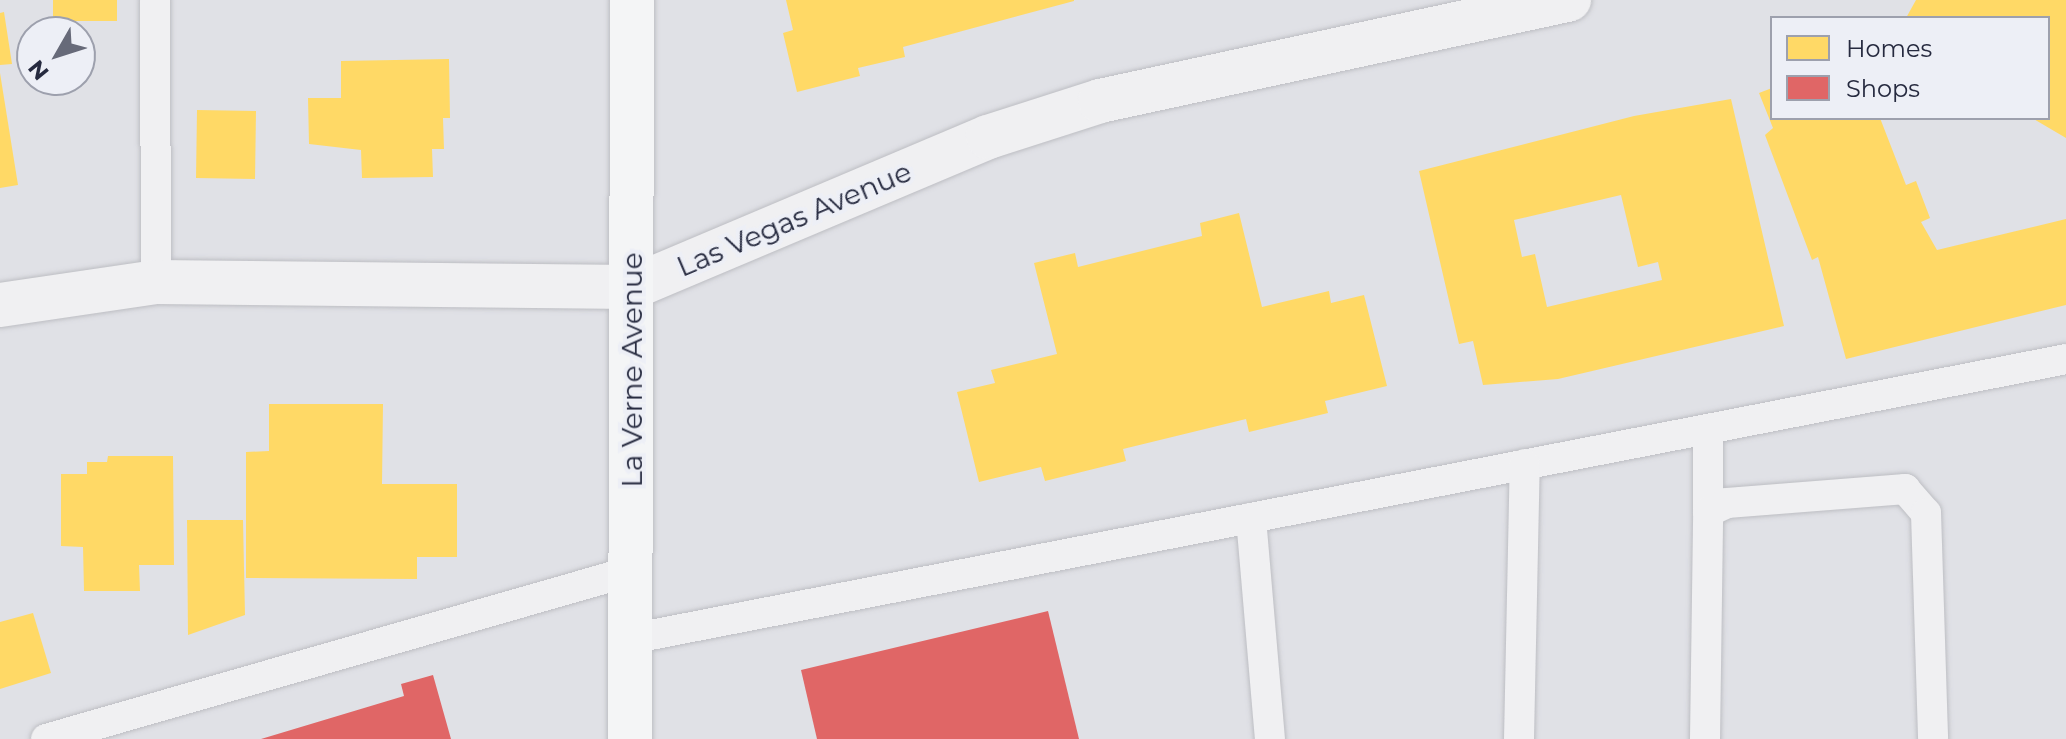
<!DOCTYPE html>
<style>
body{margin:0}
#map{position:relative;width:2066px;height:739px;overflow:hidden;background:#e0e1e6;font-family:Montserrat,sans-serif}
div>[style]{position:absolute}
[style*='--x']{left:calc(var(--x)*1px);top:calc(var(--y)*1px);width:calc(var(--w)*1px);rotate:calc(var(--a)*1deg)}
.homes>*{inset:0;background:#ffd966}
.shops>*{inset:0;background:#e06666}
.roads{filter:drop-shadow(0 0 2px #bdbec3) drop-shadow(0 0 2px #bdbec3)}
.service>*{height:30px;margin:-15px;padding:0 15px;transform-origin:15px;border-radius:15px;background:#f0f0f2}
.minor>*{height:44px;margin:-22px;padding:0 22px;transform-origin:22px;border-radius:22px;background:#f0f0f2}
.secondary>*{height:44px;margin:-22px;padding:0 22px;transform-origin:22px;border-radius:22px;background:#f4f5f6}
span{translate:-50% -50%;white-space:nowrap;text-align:center;line-height:1.15;-webkit-text-stroke:8px #edeff6;paint-order:stroke}
.street-label{font-size:28px;color:#262a3f}
.legend{position:absolute;left:1770px;top:16px;width:280px;height:104px;box-sizing:border-box;background:#edeff6;border:2px solid #9da0ad;margin:0;padding:10px 14px;list-style:none;font-size:24px;color:#262a3f}
.legend li{display:flex;align-items:center;gap:16px;height:40px}
.legend b{width:40px;border:2px solid #9da0ad}
.north{position:absolute;left:16px;top:16px;width:80px;height:80px;box-sizing:border-box;background:#edeff6;border:2px solid #9da0ad;border-radius:50%;rotate:231deg;font-size:22px;font-weight:700;line-height:32px;text-align:center;color:#262a3f}
.north::after{content:'';display:block;margin:auto;width:28px;height:36px;background:#676a79;clip-path:polygon(50% 0,100% 100%,50% 72%,0 100%)}
</style>
<div id="map">
<div class="homes">
<i style="clip-path:polygon(53px 0,117px 0,117px 21px,53px 21px)"></i>
<i style="clip-path:polygon(786px 0,1074px 0,1074px 1px,903px 47px,905px 57px,858px 68px,860px 76px,797px 92px,783px 33px,793px 30px)"></i>
<i style="clip-path:polygon(1916px 0,2066px 0,2066px 138px,2032px 118px,2048px 118px,2048px 18px,1906px 18px)"></i>
<i style="clip-path:polygon(4px 12px,12px 64px,0 65px,0 13px)"></i>
<i style="clip-path:polygon(449px 59px,450px 118px,443px 118px,444px 149px,432px 149px,433px 177px,362px 178px,361px 150px,309px 144px,308px 98px,341px 98px,341px 61px)"></i>
<i style="clip-path:polygon(0 73px,18px 185px,0 188px)"></i>
<i style="clip-path:polygon(1772px 88px,1772px 118px,1880px 118px,1906px 185px,1916px 181px,1930px 218px,1921px 222px,1937px 250px,2066px 219px,2066px 305px,1846px 359px,1818px 257px,1812px 260px,1765px 135px,1773px 128px,1759px 93px)"></i>
<i style="clip-path:polygon(evenodd,1731px 99px,1784px 326px,1558px 379px,1483px 385px,1473px 341px,1459px 344px,1419px 171px,1634px 116px,1731px 99px,1621px 195px,1638px 267px,1658px 262px,1662px 280px,1547px 307px,1535px 254px,1522px 257px,1514px 220px,1621px 195px)"></i>
<i style="clip-path:polygon(197px 110px,256px 111px,255px 179px,196px 178px)"></i>
<i style="clip-path:polygon(1239px 213px,1262px 307px,1329px 291px,1331px 303px,1364px 295px,1387px 386px,1325px 401px,1328px 413px,1249px 432px,1246px 419px,1123px 449px,1126px 461px,1045px 481px,1041px 467px,979px 482px,957px 392px,995px 383px,991px 370px,1057px 354px,1034px 263px,1075px 253px,1078px 267px,1202px 236px,1200px 223px)"></i>
<i style="clip-path:polygon(269px 404px,383px 404px,382px 484px,457px 484px,457px 557px,417px 557px,417px 579px,246px 578px,246px 452px,269px 451px)"></i>
<i style="clip-path:polygon(108px 456px,173px 456px,174px 565px,139px 565px,140px 591px,84px 591px,83px 547px,61px 546px,61px 474px,87px 474px,87px 462px,107px 462px)"></i>
<i style="clip-path:polygon(187px 520px,243px 520px,245px 615px,188px 635px)"></i>
<i style="clip-path:polygon(33px 613px,51px 673px,0 689px,0 622px)"></i>
</div>
<div class="shops">
<i style="clip-path:polygon(1048px 611px,1079px 739px,817px 739px,801px 670px)"></i>
<i style="clip-path:polygon(433px 675px,451px 739px,261px 739px,404px 696px,401px 684px)"></i>
</div>
<div class="roads">
<div class="service">
<i style="--x:155;--y:0;--w:282;--a:89.8"></i>
<i style="--x:1708;--y:429;--w:83;--a:90"></i>
<i style="--x:1251;--y:518;--w:222;--a:85.1"></i>
<i style="--x:630;--y:639;--w:1463;--a:-11.03"></i>
<i style="--x:46;--y:739;--w:609;--a:-16.02"></i>
<i style="--x:1519;--y:739;--w:275;--a:-88.8"></i>
<i style="--x:1705;--y:739;--w:227;--a:-89.2"></i>
<i style="--x:1708;--y:512;--w:21;--a:-25"></i>
<i style="--x:1727;--y:503;--w:179;--a:-4.5"></i>
<i style="--x:1905;--y:489;--w:32;--a:49"></i>
<i style="--x:1926;--y:513;--w:226;--a:88.2"></i>
</div>
<div class="minor">
<i style="--x:0;--y:305;--w:158;--a:-8.4"></i>
<i style="--x:156;--y:282;--w:477;--a:0.6"></i>
<i style="--x:633;--y:287;--w:385;--a:-22.9"></i>
<i style="--x:988;--y:137;--w:118;--a:-17.8"></i>
<i style="--x:1100;--y:101;--w:480;--a:-12.2"></i>
</div>
<div class="secondary">
<i style="--x:630;--y:739;--w:739;--a:-89.84"></i>
</div>
</div>
<div class="street-label">
<span style="left:794px;top:219px;rotate:-23deg">Las Vegas Avenue</span>
<span style="left:632px;top:370px;rotate:-90deg">La Verne Avenue</span>
</div>
<ul class="legend">
<li><b style="height:22px;background:#ffd966"></b>Homes</li>
<li><b style="height:22px;background:#e06666"></b>Shops</li>
</ul>
<div class="north">N</div>
</div>
